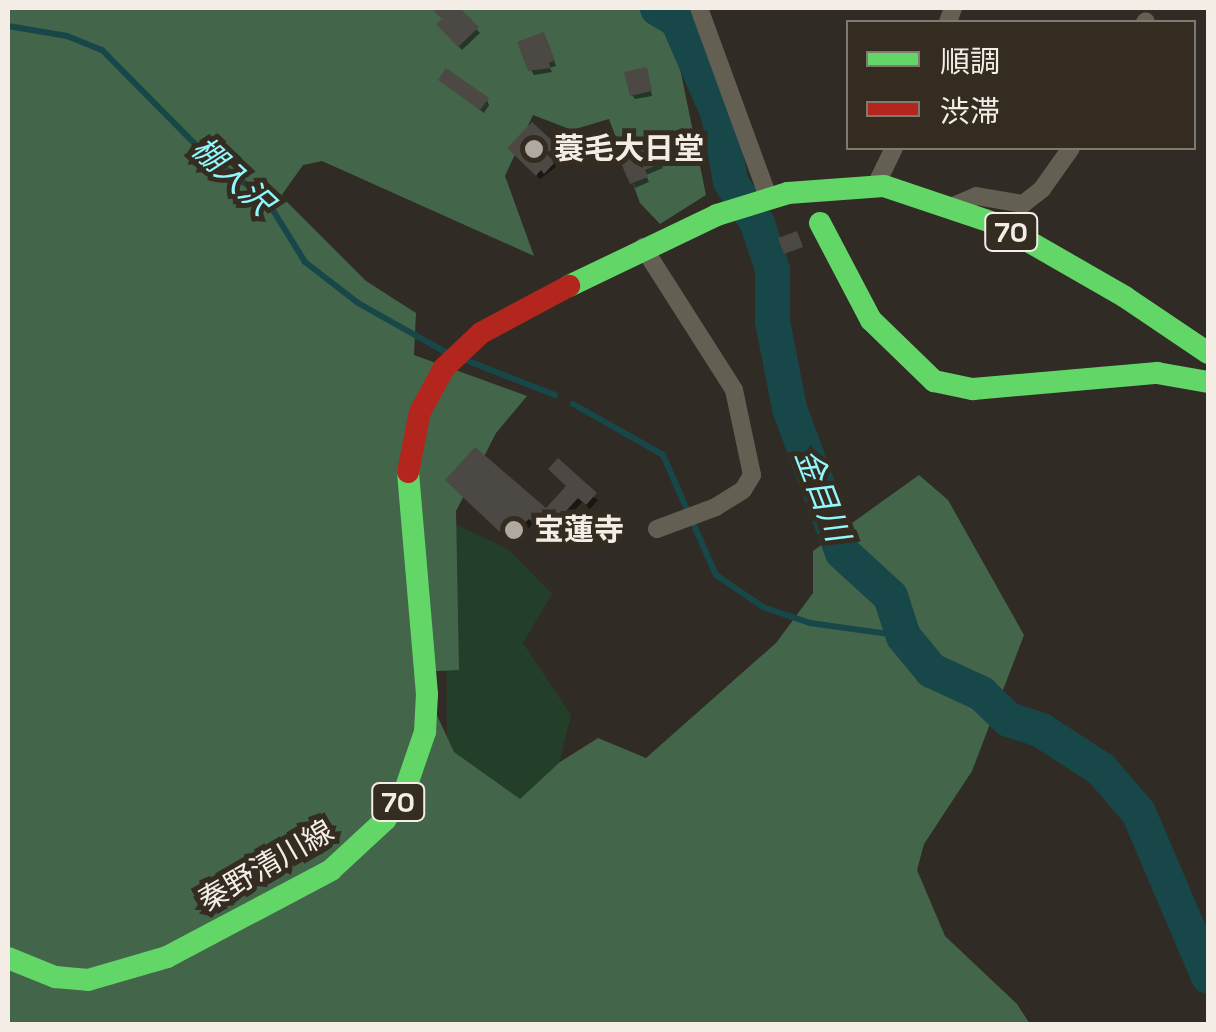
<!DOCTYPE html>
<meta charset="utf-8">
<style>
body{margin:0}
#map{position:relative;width:1216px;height:1032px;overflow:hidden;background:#302b25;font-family:"Space Grotesk","Noto Sans JP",sans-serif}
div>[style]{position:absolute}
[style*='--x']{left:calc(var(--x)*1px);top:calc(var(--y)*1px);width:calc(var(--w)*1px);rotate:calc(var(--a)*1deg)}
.green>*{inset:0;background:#233f29}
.forest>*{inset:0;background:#43664a}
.shadow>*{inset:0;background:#0007}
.stream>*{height:6px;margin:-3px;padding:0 3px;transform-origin:3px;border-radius:3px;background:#184749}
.river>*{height:35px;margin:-17.5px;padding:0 17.5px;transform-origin:17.5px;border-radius:17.5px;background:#184749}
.building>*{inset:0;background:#4c4843}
.street>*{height:18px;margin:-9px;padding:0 9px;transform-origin:9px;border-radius:9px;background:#645f53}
.fast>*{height:22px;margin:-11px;padding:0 11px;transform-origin:11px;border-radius:11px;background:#63d668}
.jam>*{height:22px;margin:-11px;padding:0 11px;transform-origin:11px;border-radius:11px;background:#b3261e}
.dots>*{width:28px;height:28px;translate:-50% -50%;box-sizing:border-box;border:5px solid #342c21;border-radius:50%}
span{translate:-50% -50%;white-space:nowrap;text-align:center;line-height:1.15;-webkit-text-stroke:10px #342c21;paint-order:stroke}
.shield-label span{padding:2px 8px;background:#342c21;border:2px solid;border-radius:8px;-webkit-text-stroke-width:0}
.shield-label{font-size:28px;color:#f3ede6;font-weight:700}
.poi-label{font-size:30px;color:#f3ede6;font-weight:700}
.left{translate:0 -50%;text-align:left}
.street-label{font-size:30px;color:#f3ede6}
.water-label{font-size:32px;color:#90f8fe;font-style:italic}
.frame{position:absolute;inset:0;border:10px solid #f3ede6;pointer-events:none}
.legend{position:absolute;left:846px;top:20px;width:350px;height:130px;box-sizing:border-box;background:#342c21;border:2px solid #807970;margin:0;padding:12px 18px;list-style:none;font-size:30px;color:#f3ede6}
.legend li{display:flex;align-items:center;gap:20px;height:50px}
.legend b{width:50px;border:2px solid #807970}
</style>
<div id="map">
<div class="green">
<i style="clip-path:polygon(440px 517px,508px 549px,552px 594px,523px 643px,571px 715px,546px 818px,492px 793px,447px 745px,446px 592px)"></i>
</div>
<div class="forest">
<i style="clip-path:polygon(8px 8px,687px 8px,677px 54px,706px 195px,660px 224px,640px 203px,609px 119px,572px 130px,533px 115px,505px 176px,534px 256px,322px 161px,303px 165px,281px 196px,366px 281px,416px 313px,414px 355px,527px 396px,496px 433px,456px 511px,459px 670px,417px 672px,454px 752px,520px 799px,560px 762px,598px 738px,646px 758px,776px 643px,813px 593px,813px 551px,919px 475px,948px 500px,1024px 635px,972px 771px,924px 844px,917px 870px,945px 936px,1017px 1004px,1030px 1024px,8px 1024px)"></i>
</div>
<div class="shadow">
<i style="clip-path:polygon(433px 8px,453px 12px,457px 8px,480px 33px,462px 50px,442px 29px,444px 20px)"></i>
<i style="clip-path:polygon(546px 39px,556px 66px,550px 68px,552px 72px,534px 75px,531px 70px)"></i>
<i style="clip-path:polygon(648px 75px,652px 96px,635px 99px,632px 95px)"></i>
<i style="clip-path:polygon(441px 80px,487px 100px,489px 105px,484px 113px)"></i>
<i style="clip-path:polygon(654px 147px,663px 168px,646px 175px,649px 182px,635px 188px,621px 155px)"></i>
<i style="clip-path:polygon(559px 151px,561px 163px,540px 179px,513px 153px)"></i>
<i style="clip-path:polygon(551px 470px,598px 500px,590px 509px,582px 502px,550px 538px,533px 524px,511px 543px,448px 481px,546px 512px,568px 488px)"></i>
</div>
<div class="stream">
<i style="--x:8;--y:26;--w:60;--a:9.6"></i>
<i style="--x:67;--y:36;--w:38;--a:22"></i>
<i style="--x:102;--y:50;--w:144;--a:45.3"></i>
<i style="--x:203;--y:152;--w:79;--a:36.7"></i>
<i style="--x:266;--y:199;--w:74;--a:58.2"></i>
<i style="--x:305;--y:262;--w:67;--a:37.7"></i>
<i style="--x:358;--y:303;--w:102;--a:29.3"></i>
<i style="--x:463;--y:359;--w:99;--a:21.4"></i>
<i style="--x:573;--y:404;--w:103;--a:29.5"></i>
<i style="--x:663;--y:455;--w:131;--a:66.2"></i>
<i style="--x:716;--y:575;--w:57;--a:34.2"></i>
<i style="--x:763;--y:607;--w:50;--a:18.8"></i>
<i style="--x:810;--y:623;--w:94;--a:8"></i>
</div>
<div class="river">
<i style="--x:657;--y:8;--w:23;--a:31"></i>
<i style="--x:677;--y:20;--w:103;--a:66.4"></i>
<i style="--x:718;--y:114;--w:68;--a:79.8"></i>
<i style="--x:730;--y:181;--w:50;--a:57.3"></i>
<i style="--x:757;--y:223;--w:48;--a:71.9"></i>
<i style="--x:772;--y:269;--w:52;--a:90"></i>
<i style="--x:772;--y:321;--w:89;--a:78.9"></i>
<i style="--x:789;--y:408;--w:153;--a:69.8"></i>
<i style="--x:842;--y:552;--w:65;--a:42.5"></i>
<i style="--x:890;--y:596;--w:42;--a:72"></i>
<i style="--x:903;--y:636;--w:44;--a:50.5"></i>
<i style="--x:931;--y:670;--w:55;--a:24.7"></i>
<i style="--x:981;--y:693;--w:37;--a:44"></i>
<i style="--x:1008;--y:719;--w:35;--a:18"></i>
<i style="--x:1041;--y:730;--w:72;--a:33"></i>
<i style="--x:1101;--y:769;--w:57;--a:49.3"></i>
<i style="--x:1138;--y:812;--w:178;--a:66.9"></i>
</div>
<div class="building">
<i style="clip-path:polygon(431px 8px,460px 8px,479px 27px,458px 47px,436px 24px,442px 19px)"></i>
<i style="clip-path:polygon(544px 32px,555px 60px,549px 63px,551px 68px,528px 71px,517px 42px)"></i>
<i style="clip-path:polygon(647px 67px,652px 91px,630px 96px,624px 72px)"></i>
<i style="clip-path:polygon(446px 68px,489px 98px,480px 110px,438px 80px)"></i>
<i style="clip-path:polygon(532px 122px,561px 149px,556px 153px,560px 157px,544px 174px,541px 170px,536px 176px,507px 148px)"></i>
<i style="clip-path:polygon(653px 140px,662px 163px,645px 170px,648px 177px,630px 184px,617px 154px)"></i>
<i style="clip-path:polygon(797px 231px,803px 247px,784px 254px,778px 238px)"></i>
<i style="clip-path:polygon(475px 447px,546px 508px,566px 486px,548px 469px,558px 458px,597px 493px,586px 505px,578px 498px,545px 534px,529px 519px,507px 539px,445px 480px)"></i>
</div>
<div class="street">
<i style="--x:699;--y:8;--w:203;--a:69.9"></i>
<i style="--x:948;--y:22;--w:15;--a:-70"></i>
<i style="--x:1145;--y:22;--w:1;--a:-45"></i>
<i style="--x:876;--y:185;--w:41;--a:-64.1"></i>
<i style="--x:953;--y:206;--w:25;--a:-23"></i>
<i style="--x:976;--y:196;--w:48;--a:9.7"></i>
<i style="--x:1023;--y:204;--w:24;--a:-38"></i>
<i style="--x:1042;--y:189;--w:50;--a:-54.7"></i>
<i style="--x:643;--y:247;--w:169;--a:57.5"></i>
<i style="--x:734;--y:390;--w:87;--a:78"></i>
<i style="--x:752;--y:475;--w:17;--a:121"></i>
<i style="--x:743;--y:490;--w:32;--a:148"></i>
<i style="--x:716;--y:507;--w:63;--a:159.6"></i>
</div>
<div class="fast">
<i style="--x:820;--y:223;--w:110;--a:62.3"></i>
<i style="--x:871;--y:320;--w:88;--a:44.1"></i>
<i style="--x:934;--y:381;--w:40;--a:12"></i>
<i style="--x:973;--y:389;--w:185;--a:-5"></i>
<i style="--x:1157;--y:373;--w:52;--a:10"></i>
<i style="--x:569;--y:286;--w:164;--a:-25.6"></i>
<i style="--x:717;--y:215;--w:74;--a:-17.2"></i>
<i style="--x:788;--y:193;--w:96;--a:-4.2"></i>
<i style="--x:884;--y:186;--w:122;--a:18.6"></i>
<i style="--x:1000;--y:225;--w:144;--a:29.9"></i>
<i style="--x:1125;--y:297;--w:100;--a:34"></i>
<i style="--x:8;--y:958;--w:51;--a:22"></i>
<i style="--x:55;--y:977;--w:33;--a:5"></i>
<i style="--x:88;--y:980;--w:82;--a:-16.2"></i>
<i style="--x:167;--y:957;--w:186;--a:-27.9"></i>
<i style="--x:331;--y:870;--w:74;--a:-42.8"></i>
<i style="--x:385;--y:820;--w:33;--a:-55"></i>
<i style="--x:404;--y:793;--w:65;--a:-71"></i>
<i style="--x:425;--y:732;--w:38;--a:-87"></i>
<i style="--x:427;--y:694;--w:223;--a:-94.9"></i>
</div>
<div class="jam">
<i style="--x:408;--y:472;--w:61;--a:-78.7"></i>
<i style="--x:420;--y:412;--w:50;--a:-61.4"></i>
<i style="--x:444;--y:368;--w:51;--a:-43.4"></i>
<i style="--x:481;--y:333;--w:100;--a:-28.1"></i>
</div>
<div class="dots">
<i style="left:534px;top:149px;background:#afa9a2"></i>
<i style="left:514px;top:530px;background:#afa9a2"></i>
</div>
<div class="shield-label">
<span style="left:1011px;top:232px">70</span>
<span style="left:398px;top:802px">70</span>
</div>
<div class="poi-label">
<span class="left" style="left:554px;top:149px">蓑毛大日堂</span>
<span class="left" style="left:534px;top:530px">宝蓮寺</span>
</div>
<div class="street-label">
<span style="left:266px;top:866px;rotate:-30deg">秦野清川線</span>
</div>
<div class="water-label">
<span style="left:232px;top:176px;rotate:43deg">棚入沢</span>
<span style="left:822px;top:495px;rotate:69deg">金目川</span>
</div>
<div class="frame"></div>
<ul class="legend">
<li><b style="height:12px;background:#63d668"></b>順調</li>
<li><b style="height:12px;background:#b3261e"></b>渋滞</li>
</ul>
</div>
